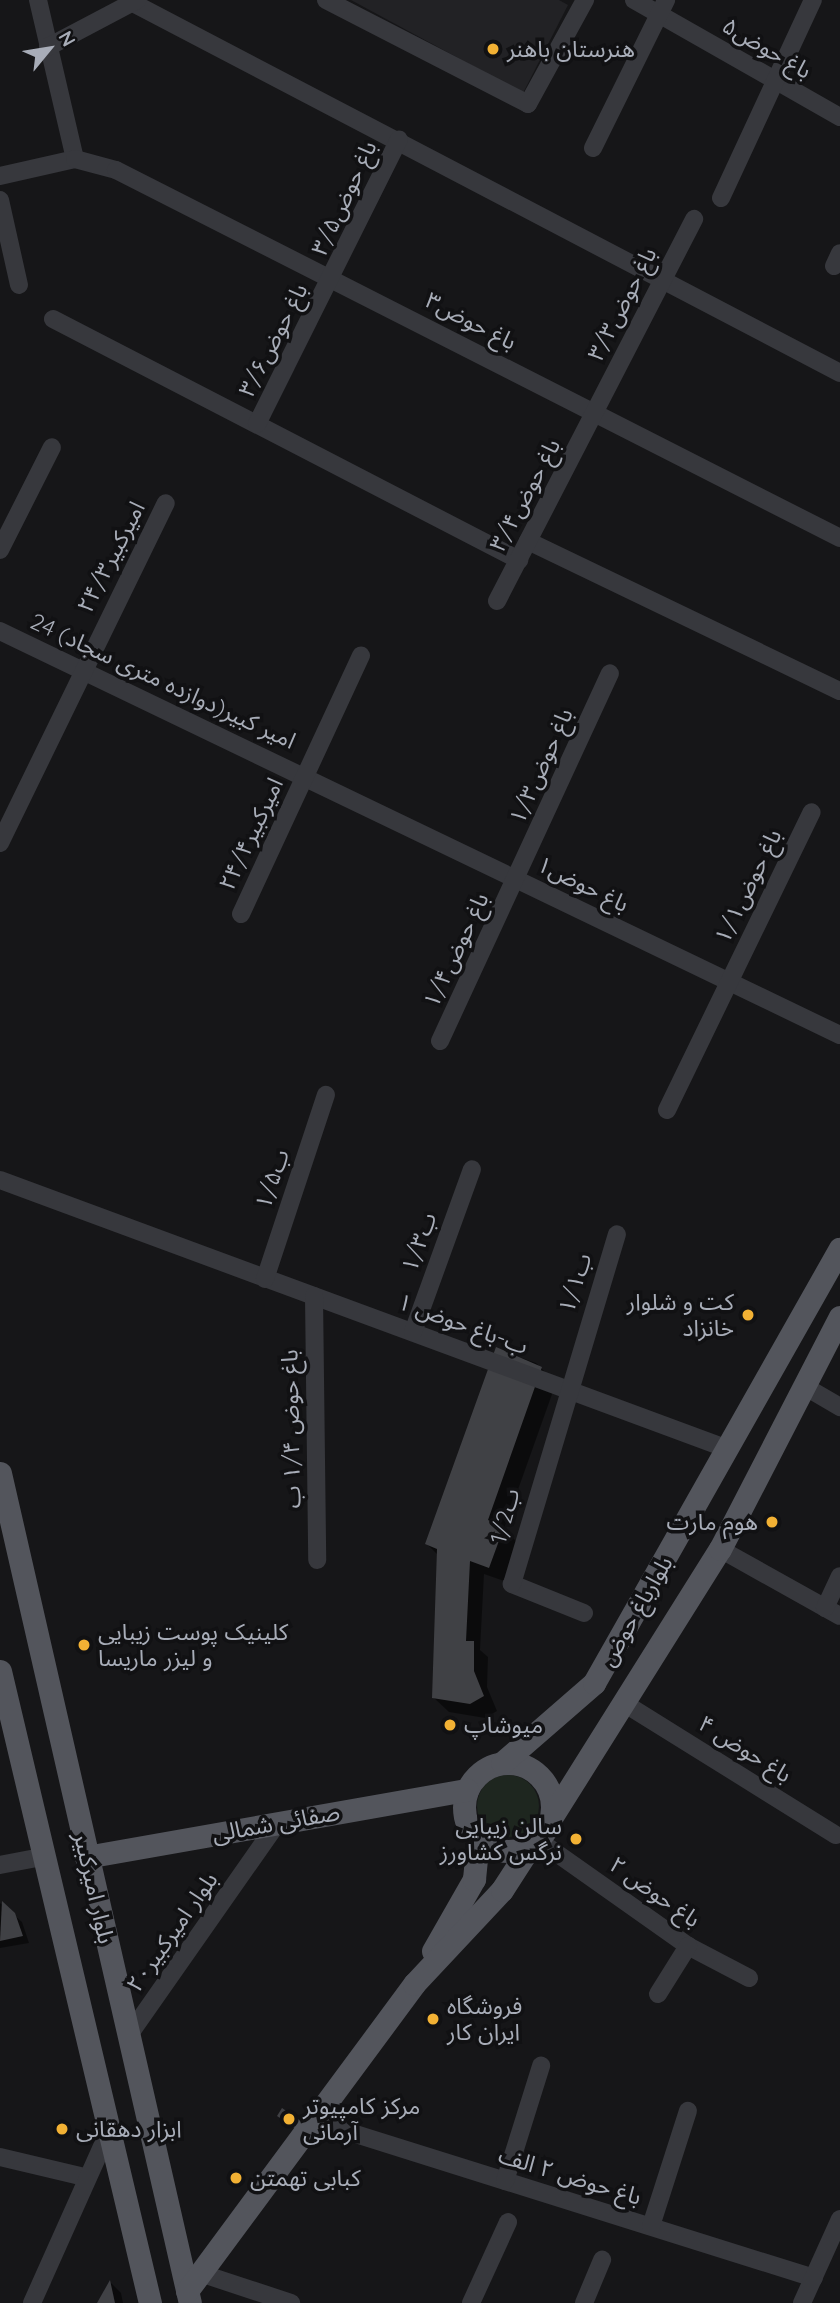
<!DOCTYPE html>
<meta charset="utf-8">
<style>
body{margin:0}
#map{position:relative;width:840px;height:2303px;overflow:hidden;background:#161618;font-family:Quicksand,"Noto Sans Arabic",sans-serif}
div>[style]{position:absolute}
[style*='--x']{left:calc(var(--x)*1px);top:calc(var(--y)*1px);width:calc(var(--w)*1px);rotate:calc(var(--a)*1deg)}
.built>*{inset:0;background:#222225}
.green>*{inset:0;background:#1e261f}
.round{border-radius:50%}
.shadow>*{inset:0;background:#0007}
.building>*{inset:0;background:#404145}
.minor>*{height:18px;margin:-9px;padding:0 9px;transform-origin:9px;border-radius:9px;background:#37383d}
.major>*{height:23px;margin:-11.5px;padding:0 11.5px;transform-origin:11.5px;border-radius:11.5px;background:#53555c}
.major>.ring{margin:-11.5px;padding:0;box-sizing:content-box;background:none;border:23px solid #53555c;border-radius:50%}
.dots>*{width:19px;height:19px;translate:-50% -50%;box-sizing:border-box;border:4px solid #111113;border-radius:50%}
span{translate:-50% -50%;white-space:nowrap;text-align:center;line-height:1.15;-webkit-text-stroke:7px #111113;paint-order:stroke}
.street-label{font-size:23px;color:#a8adb8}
.poi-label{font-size:23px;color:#a8adb8}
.left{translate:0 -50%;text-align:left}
.right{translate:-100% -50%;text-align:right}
.north{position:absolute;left:14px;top:14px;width:70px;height:70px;-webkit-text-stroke:5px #111113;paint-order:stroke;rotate:60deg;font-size:19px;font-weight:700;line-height:28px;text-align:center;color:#a8adb8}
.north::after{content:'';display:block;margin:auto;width:24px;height:32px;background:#a8adb8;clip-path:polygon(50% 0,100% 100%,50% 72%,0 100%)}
</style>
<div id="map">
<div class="built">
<i style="clip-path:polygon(351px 0,559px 0,568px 5px,523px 93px)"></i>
</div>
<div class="green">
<i class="round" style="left:477px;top:1775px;width:62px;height:62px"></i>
</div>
<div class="shadow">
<i style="clip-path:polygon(497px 1349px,536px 1363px,556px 1383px,504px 1529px,518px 1543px,504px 1581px,484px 1574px,480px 1650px,488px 1657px,487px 1687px,497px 1711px,485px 1718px,449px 1712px,434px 1698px,439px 1556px,427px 1544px)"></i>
<i style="clip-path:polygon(0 1903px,22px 1922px,29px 1943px,0 1948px)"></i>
<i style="clip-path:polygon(111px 2283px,121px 2293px,123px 2303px,99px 2303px)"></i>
</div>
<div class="building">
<i style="clip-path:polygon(496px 1347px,542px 1367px,488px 1520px,504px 1527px,489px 1568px,470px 1561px,466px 1641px,474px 1641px,474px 1671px,484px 1696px,470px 1704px,432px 1698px,437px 1549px,425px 1544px)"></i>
<i style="clip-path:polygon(2px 1901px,15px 1913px,23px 1936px,0 1941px)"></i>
<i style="clip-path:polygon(282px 2108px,301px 2121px,296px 2129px,277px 2116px)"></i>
<i style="clip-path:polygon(110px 2280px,115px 2303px,97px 2303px)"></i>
</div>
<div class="minor">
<i style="--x:38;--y:0;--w:163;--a:76.9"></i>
<i style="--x:326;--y:0;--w:227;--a:27.2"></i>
<i style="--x:528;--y:104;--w:119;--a:-61.3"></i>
<i style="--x:634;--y:0;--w:237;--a:29.6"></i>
<i style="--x:133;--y:3;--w:798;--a:27.62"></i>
<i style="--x:48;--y:47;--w:101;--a:-27.8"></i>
<i style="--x:593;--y:148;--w:165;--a:-63.7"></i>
<i style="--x:0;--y:176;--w:77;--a:-12.8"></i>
<i style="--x:75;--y:159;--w:42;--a:15"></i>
<i style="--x:116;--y:170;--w:812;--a:26.94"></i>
<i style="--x:721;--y:198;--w:218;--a:-65.1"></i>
<i style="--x:0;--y:200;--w:87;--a:77.4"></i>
<i style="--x:834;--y:266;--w:14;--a:-65"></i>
<i style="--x:53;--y:319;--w:525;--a:27.35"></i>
<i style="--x:257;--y:424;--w:318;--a:-63.5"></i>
<i style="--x:528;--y:541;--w:346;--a:25.7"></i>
<i style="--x:0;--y:550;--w:115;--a:-63.2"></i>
<i style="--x:497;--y:601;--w:430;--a:-62.7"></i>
<i style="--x:0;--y:631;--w:932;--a:25.69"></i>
<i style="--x:0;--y:843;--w:378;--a:-64"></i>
<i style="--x:241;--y:914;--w:285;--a:-65.1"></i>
<i style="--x:440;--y:1041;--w:405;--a:-65.2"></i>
<i style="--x:667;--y:1110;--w:331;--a:-64.1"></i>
<i style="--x:0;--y:1180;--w:776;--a:20.28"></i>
<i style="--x:265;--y:1279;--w:194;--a:-71.7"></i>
<i style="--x:314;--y:1296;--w:264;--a:89.3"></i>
<i style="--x:413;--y:1332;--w:173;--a:-70.1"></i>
<i style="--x:804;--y:1386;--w:42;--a:30.3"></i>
<i style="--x:720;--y:1549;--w:137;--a:29.2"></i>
<i style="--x:825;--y:1608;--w:35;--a:-65"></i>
<i style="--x:584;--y:1613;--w:78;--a:-158.1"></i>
<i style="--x:512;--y:1584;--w:365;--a:-73.3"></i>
<i style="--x:627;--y:1705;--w:246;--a:31.9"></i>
<i style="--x:538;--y:1840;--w:184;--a:35.2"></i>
<i style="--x:688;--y:1946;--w:69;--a:27.7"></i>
<i style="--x:0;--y:1865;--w:43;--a:-10.8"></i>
<i style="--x:658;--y:1994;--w:57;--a:-58"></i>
<i style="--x:129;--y:2035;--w:260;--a:-55"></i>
<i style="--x:311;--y:2120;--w:527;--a:17.44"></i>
<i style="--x:0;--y:2157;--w:90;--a:13.4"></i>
<i style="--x:505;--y:2181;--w:121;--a:-72.6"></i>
<i style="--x:651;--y:2226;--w:121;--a:-72.2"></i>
<i style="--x:200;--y:2273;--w:96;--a:18.2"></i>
<i style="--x:32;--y:2303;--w:184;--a:-65.9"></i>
<i style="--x:471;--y:2303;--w:89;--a:-65.4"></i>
<i style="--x:584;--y:2303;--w:47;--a:-67.3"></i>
<i style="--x:802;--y:2303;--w:92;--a:-65.7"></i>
</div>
<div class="major">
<i style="--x:0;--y:1473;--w:851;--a:77.11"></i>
<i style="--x:0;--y:1671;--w:650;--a:76.65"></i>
<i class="ring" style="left:464px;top:1763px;width:65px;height:65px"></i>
<i style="--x:502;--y:1763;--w:122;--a:-41"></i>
<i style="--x:594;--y:1683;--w:499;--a:-60.5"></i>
<i style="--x:551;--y:1818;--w:318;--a:-57.9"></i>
<i style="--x:720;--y:1549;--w:261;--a:-62.7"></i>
<i style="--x:86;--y:1857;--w:387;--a:-10"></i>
<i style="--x:433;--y:1951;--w:83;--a:-60.3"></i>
<i style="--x:474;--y:1879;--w:40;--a:-84.3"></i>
<i style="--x:187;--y:2291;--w:382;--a:-53.5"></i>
<i style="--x:414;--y:1984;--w:129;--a:-46.9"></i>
<i style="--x:502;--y:1890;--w:54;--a:-57.2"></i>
</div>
<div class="dots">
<i style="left:493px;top:49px;background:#f2b134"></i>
<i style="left:748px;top:1315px;background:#f2b134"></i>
<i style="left:772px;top:1522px;background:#f2b134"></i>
<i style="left:84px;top:1645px;background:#f2b134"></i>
<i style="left:450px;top:1725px;background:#f2b134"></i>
<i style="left:576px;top:1839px;background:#f2b134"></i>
<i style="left:433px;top:2019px;background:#f2b134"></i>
<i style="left:289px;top:2119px;background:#f2b134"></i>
<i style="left:62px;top:2129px;background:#f2b134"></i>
<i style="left:236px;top:2178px;background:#f2b134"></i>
</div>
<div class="street-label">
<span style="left:767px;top:48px;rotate:30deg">باغ حوض۵</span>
<span style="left:344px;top:198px;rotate:-65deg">باغ حوض۳/۵</span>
<span style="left:622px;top:304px;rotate:-63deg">باغ حوض۳/۳</span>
<span style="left:471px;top:321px;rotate:27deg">باغ حوض۳</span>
<span style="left:273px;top:340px;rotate:-63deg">باغ حوض۳/۶</span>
<span style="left:525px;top:495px;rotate:-62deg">باغ حوض۳/۴</span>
<span style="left:111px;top:557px;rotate:-63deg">امیرکبیر۲۴/۳</span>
<span style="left:163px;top:681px;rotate:25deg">24 امیر کبیر(دوازده متری سجاد)</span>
<span style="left:541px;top:766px;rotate:-66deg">باغ حوض۱/۳</span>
<span style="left:251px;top:834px;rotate:-65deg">امیرکبیر۲۴/۴</span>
<span style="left:583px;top:884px;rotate:26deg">باغ حوض۱</span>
<span style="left:748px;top:886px;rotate:-64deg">باغ حوض۱/۱</span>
<span style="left:456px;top:950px;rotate:-65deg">باغ حوض۱/۴</span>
<span style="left:272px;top:1179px;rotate:-71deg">ب۱/۵</span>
<span style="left:419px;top:1242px;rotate:-70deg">ب۱/۳</span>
<span style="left:575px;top:1283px;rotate:-72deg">ب۱/۱</span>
<span style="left:463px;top:1324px;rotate:20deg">۱ ب-باغ حوض</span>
<span style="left:291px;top:1429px;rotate:-91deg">باغ حوض ۱/۴ ب</span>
<span style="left:505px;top:1516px;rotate:-75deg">1/2ب</span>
<span style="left:636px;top:1611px;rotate:-60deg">بلوارباغ حوض</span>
<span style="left:745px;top:1749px;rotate:32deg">۴ باغ حوض</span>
<span style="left:276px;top:1823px;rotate:-10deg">صفائی شمالی</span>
<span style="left:94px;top:1888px;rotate:77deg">بلوار امیرکبیر</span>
<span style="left:655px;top:1892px;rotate:35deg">۲ باغ حوض</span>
<span style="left:172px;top:1932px;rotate:-55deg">بلوار امیرکبیر۲۰</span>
<span style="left:570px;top:2176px;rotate:17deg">باغ حوض ۲ الف</span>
</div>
<div class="poi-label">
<span class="left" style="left:507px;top:49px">هنرستان باهنر</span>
<span class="right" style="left:734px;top:1315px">کت و شلوار<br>خانزاد</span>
<span class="right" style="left:758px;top:1522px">هوم مارت</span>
<span class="left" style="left:98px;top:1645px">کلینیک پوست زیبایی<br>و لیزر ماریسا</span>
<span class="left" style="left:464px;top:1725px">میوشاپ</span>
<span class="right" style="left:562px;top:1839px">سالن زیبایی<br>نرگس کشاورز</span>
<span class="left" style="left:447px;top:2019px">فروشگاه<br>ایران کار</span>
<span class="left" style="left:303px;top:2119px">مرکز کامپیوتر<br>آرمانی</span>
<span class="left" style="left:76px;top:2129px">ابزار دهقانی</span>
<span class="left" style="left:250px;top:2178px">کبابی تهمتن</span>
</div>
<div class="north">N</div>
</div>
